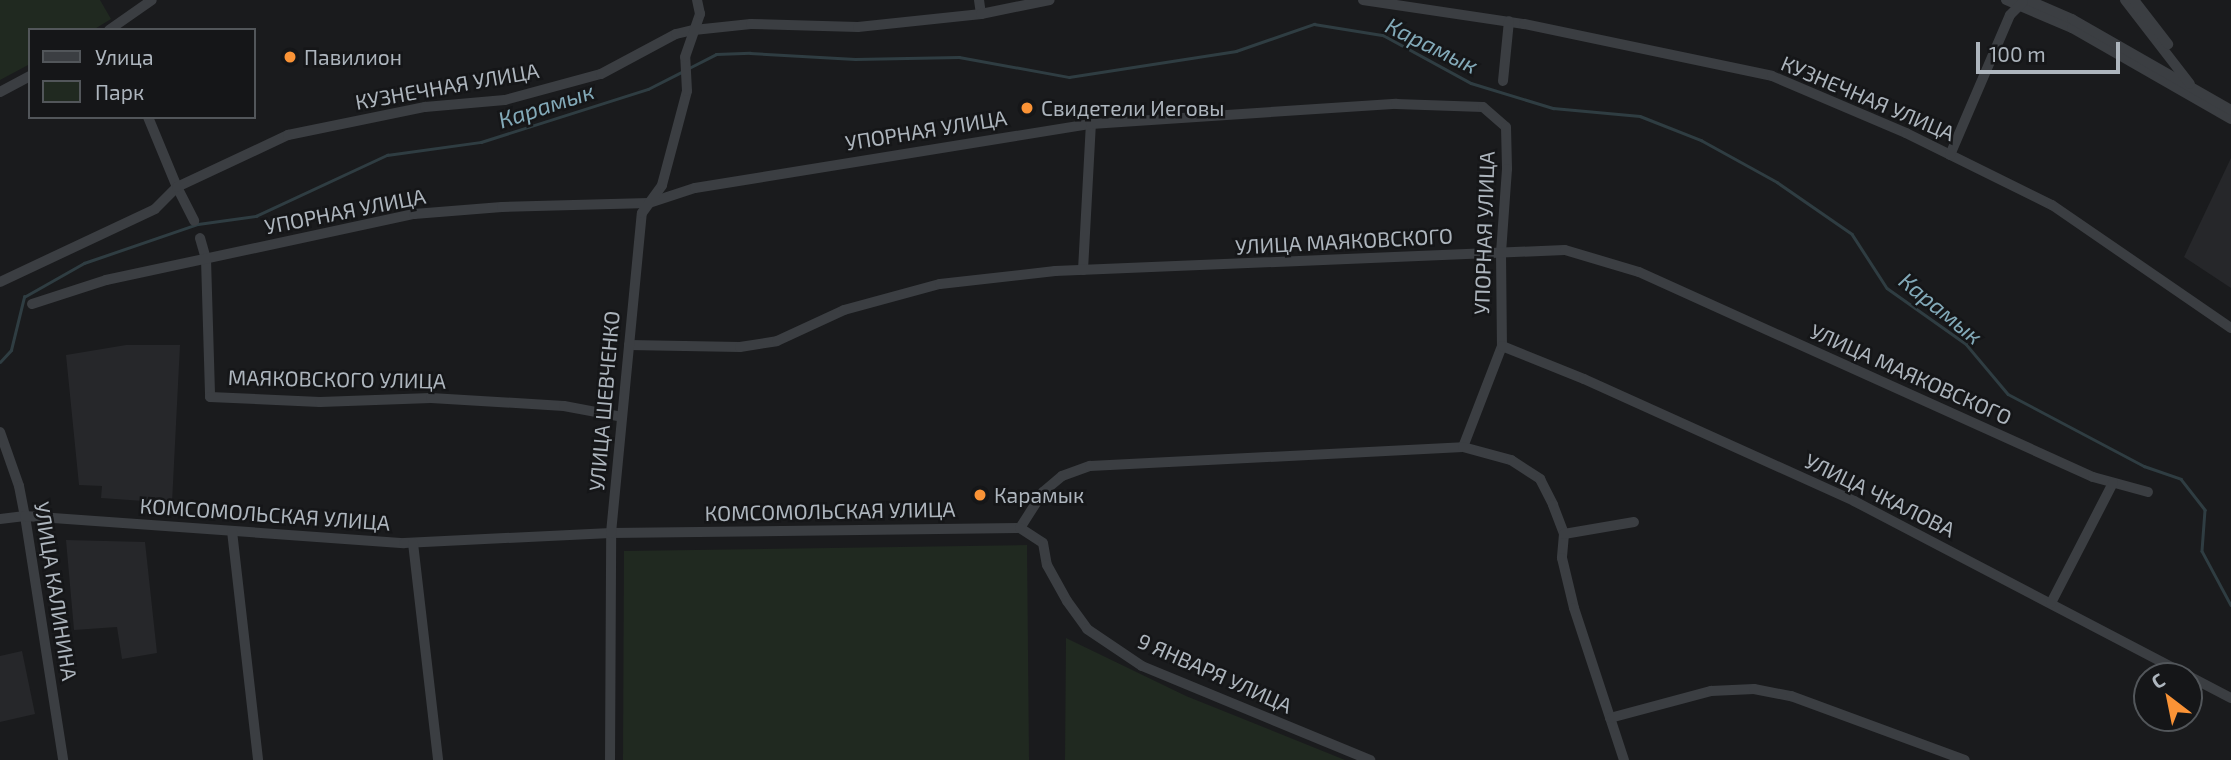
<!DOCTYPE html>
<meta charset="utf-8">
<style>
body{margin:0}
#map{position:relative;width:2231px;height:760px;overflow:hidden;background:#1a1b1d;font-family:"Exo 2",sans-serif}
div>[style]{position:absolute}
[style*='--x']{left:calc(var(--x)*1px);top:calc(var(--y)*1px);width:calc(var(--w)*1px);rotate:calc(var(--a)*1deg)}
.built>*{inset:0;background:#26272a}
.green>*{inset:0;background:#202920}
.stream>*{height:2.5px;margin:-1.25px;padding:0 1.25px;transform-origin:1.25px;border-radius:1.25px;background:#2f3d42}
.minor>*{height:10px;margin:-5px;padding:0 5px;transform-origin:5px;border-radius:5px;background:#3b3e42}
.dots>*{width:19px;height:19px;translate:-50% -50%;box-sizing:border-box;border:4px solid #151618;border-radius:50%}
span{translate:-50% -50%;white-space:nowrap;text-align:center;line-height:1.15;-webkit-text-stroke:5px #151618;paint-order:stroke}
.poi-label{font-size:21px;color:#adb5bd}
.left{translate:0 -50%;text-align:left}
.street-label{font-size:21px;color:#adb5bd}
.water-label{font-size:23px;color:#83aab9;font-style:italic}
.legend{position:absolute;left:28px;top:28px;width:228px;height:91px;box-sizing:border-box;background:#151618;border:2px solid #52565a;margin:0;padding:9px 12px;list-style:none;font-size:21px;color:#adb5bd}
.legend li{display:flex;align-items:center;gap:14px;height:35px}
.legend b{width:35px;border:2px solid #52565a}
.north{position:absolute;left:2133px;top:662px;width:70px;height:70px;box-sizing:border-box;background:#151618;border:2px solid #52565a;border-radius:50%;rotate:328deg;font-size:19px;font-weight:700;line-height:28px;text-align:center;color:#adb5bd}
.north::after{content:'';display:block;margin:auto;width:24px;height:32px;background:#fa9336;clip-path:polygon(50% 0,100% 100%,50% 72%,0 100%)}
.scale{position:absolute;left:1976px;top:42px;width:144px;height:32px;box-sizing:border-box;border:4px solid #adb5bd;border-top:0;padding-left:9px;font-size:21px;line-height:24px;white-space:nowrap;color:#adb5bd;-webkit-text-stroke:5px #151618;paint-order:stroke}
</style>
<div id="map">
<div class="built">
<i style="clip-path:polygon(2231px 158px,2231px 288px,2184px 257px)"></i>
<i style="clip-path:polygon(126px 345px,180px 345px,172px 503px,101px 498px,102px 486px,79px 485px,66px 355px)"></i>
<i style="clip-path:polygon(66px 540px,145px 542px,157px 653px,122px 659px,117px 627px,74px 630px)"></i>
<i style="clip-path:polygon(22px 651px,35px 714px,0 722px,0 656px)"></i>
</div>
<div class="green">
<i style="clip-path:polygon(0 0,100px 0,111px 19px,93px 30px,30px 30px,30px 64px,0 80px)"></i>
<i style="clip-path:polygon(1027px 545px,1029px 760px,623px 760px,624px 551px)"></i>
<i style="clip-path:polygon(1066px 638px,1186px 696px,1345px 760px,1065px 760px)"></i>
</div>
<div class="stream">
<i style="--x:689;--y:68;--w:30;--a:-27"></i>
<i style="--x:716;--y:54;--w:34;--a:-2"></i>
<i style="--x:750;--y:53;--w:105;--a:3.3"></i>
<i style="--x:855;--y:59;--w:104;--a:-1.1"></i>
<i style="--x:959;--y:57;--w:112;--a:10.3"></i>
<i style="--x:1069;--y:77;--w:169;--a:-8.8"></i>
<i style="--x:1236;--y:51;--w:83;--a:-19.1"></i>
<i style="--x:1314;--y:24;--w:70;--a:9.1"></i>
<i style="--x:1383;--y:35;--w:100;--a:28.6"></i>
<i style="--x:1471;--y:83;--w:86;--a:17"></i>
<i style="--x:1553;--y:108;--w:87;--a:5.3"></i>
<i style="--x:1640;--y:116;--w:66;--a:21.5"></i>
<i style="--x:1701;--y:140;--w:87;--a:28.9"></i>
<i style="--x:1777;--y:182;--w:91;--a:34.7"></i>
<i style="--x:1852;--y:234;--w:64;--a:57.1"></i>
<i style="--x:1887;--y:288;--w:97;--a:35.3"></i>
<i style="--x:1966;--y:344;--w:65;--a:50"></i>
<i style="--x:2008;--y:394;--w:154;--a:27.9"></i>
<i style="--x:2144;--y:466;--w:39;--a:19"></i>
<i style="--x:2181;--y:479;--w:39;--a:52"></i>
<i style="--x:2205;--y:510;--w:41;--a:94.2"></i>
<i style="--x:2202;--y:551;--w:61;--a:61.8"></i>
<i style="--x:0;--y:362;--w:16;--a:-47"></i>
<i style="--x:11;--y:350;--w:55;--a:-76.2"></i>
<i style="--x:24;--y:297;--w:69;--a:-29.5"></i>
<i style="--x:84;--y:263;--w:120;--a:-18.9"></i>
<i style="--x:198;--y:224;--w:59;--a:-7.9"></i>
<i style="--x:256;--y:216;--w:145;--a:-25"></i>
<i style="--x:387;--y:155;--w:95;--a:-7.9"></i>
<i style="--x:481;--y:142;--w:175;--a:-17.6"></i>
<i style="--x:648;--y:89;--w:39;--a:-27"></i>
</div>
<div class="minor">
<i style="--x:979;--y:0;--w:14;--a:82"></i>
<i style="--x:1363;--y:0;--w:163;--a:8.5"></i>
<i style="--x:1524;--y:24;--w:253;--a:11.8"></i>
<i style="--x:1772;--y:76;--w:146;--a:23"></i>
<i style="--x:1906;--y:133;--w:163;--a:26.3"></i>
<i style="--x:2052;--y:205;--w:217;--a:34.5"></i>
<i style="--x:2006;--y:0;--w:72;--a:23"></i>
<i style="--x:2072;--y:28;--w:183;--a:29.8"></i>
<i style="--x:2028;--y:0;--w:48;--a:23.4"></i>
<i style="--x:2072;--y:19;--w:183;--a:29.8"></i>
<i style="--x:2125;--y:0;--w:106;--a:52.3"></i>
<i style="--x:2134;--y:0;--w:56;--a:52.3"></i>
<i style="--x:109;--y:30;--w:52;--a:-34.9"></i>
<i style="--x:1503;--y:81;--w:60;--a:-84.3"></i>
<i style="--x:0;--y:92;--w:34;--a:-28"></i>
<i style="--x:148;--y:117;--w:76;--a:67.5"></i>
<i style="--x:177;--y:187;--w:38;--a:63"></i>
<i style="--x:1950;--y:155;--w:152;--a:-66.8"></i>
<i style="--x:2010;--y:15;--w:18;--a:-45"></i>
<i style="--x:200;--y:238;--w:22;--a:74"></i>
<i style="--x:206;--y:259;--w:138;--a:88.3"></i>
<i style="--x:210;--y:397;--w:110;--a:2.6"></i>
<i style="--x:320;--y:402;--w:111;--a:-2.1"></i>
<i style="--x:431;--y:398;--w:133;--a:3.4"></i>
<i style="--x:564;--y:406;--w:59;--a:10.7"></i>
<i style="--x:1083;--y:270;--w:146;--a:-86.9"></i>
<i style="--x:0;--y:282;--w:171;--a:-25.2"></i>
<i style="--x:155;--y:209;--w:31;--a:-45"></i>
<i style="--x:177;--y:187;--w:123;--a:-25.1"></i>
<i style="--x:288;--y:135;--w:140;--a:-11.6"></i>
<i style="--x:425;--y:107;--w:80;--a:-5"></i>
<i style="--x:505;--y:100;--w:99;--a:-15.2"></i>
<i style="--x:601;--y:74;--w:85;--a:-28.1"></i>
<i style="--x:676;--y:34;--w:18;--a:-13"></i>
<i style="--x:694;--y:30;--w:57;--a:-6"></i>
<i style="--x:751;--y:24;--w:107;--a:1.6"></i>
<i style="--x:858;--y:27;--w:124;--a:-6"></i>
<i style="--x:981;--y:14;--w:70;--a:-11.5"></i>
<i style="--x:32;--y:304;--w:78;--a:-18"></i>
<i style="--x:106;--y:280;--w:315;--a:-12.1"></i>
<i style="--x:414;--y:214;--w:88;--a:-4.5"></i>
<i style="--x:502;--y:207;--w:147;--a:-1.6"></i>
<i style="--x:649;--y:203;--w:48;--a:-18.1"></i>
<i style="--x:695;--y:188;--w:401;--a:-9.2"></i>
<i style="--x:1091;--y:124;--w:306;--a:-3.8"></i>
<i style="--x:1396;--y:104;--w:87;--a:2"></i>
<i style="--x:1483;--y:107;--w:30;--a:41"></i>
<i style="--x:1506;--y:127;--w:42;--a:88.6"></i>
<i style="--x:1507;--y:169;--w:84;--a:94.1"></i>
<i style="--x:1501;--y:253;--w:93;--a:89.4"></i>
<i style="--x:1502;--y:346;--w:108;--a:111.1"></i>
<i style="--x:629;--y:345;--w:111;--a:1"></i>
<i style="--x:740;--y:347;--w:37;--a:-9"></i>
<i style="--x:777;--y:341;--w:74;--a:-24.8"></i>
<i style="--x:844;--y:310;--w:99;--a:-15.2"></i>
<i style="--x:940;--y:284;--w:116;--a:-6.4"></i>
<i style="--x:1055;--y:271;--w:510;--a:-2.36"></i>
<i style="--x:1565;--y:250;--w:77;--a:16.6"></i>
<i style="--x:1639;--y:272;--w:498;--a:24.3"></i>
<i style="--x:2093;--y:477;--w:57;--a:15.3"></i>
<i style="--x:1502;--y:346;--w:88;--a:21.9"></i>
<i style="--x:1584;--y:379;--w:296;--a:24.3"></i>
<i style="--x:1854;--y:501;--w:425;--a:27.6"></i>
<i style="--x:0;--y:432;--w:57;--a:70.6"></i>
<i style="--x:19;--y:486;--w:31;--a:79"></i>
<i style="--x:25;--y:516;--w:247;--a:81.1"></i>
<i style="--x:0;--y:519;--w:25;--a:-7"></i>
<i style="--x:25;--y:516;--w:380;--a:4.1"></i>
<i style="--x:404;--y:543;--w:207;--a:-2.8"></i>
<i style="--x:611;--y:533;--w:409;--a:-0.7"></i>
<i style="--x:1020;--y:528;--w:43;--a:-57.4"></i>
<i style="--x:1043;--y:492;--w:25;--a:-40"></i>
<i style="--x:1062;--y:476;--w:30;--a:-20"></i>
<i style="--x:1090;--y:466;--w:373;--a:-2.9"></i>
<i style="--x:1463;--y:447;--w:50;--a:15.2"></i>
<i style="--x:1511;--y:460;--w:35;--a:33"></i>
<i style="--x:1540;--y:479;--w:29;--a:63"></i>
<i style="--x:1553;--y:505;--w:31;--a:69"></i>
<i style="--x:1564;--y:534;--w:24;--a:95"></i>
<i style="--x:1562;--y:558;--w:51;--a:76.5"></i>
<i style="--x:1574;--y:608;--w:160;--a:71.8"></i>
<i style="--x:1020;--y:528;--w:27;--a:33"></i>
<i style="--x:1043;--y:543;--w:22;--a:80"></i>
<i style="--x:1047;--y:565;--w:41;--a:60.9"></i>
<i style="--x:1067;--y:601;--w:34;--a:54"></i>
<i style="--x:1087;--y:629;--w:66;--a:33.9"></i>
<i style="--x:1142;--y:666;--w:247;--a:22.4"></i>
<i style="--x:232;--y:531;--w:230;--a:83.5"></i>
<i style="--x:1564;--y:534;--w:71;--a:-9.7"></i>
<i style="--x:413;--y:543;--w:218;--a:83.4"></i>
<i style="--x:2051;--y:603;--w:135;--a:-62.7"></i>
<i style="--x:1610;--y:718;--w:105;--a:-15"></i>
<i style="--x:1711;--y:691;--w:43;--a:-2.7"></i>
<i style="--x:1754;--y:689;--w:38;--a:11"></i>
<i style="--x:1791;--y:696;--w:185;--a:20.2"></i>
<i style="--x:610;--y:760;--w:227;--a:-89.7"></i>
<i style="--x:611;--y:533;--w:321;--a:-84.5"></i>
<i style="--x:642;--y:213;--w:34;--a:-54"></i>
<i style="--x:662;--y:185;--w:97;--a:-75.1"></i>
<i style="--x:687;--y:91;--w:34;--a:-93"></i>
<i style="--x:685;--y:57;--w:46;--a:-70.8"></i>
<i style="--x:700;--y:14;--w:14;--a:-102"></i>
</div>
<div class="dots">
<i style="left:290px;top:57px;background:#fa9336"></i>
<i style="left:1027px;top:108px;background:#fa9336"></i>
<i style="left:980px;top:495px;background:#fa9336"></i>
</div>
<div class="poi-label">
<span class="left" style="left:304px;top:57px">Павилион</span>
<span class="left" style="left:1041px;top:108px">Свидетели Иеговы</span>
<span class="left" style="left:994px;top:495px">Карамык</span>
</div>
<div class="street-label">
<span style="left:447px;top:86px;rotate:-10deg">КУЗНЕЧНАЯ УЛИЦА</span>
<span style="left:1868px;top:98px;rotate:23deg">КУЗНЕЧНАЯ УЛИЦА</span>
<span style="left:926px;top:130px;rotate:-9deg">УПОРНАЯ УЛИЦА</span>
<span style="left:345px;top:211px;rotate:-11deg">УПОРНАЯ УЛИЦА</span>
<span style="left:1484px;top:233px;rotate:-88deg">УПОРНАЯ УЛИЦА</span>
<span style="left:1344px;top:241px;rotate:-3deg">УЛИЦА МАЯКОВСКОГО</span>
<span style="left:1911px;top:374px;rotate:24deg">УЛИЦА МАЯКОВСКОГО</span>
<span style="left:337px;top:379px;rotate:1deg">МАЯКОВСКОГО УЛИЦА</span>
<span style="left:604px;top:401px;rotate:-85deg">УЛИЦА ШЕВЧЕНКО</span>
<span style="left:1880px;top:495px;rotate:26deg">УЛИЦА ЧКАЛОВА</span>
<span style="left:830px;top:511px;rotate:-1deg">КОМСОМОЛЬСКАЯ УЛИЦА</span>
<span style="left:265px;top:514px;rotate:4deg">КОМСОМОЛЬСКАЯ УЛИЦА</span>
<span style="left:56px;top:591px;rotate:81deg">УЛИЦА КАЛИНИНА</span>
<span style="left:1215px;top:673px;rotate:24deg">9 ЯНВАРЯ УЛИЦА</span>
</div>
<div class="water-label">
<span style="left:1432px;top:45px;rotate:26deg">Карамык</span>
<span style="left:546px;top:105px;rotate:-18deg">Карамык</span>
<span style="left:1941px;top:308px;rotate:39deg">Карамык</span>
</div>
<ul class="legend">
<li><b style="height:9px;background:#3b3e42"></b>Улица</li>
<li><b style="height:19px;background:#202920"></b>Парк</li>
</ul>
<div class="north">С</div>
<div class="scale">100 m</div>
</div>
